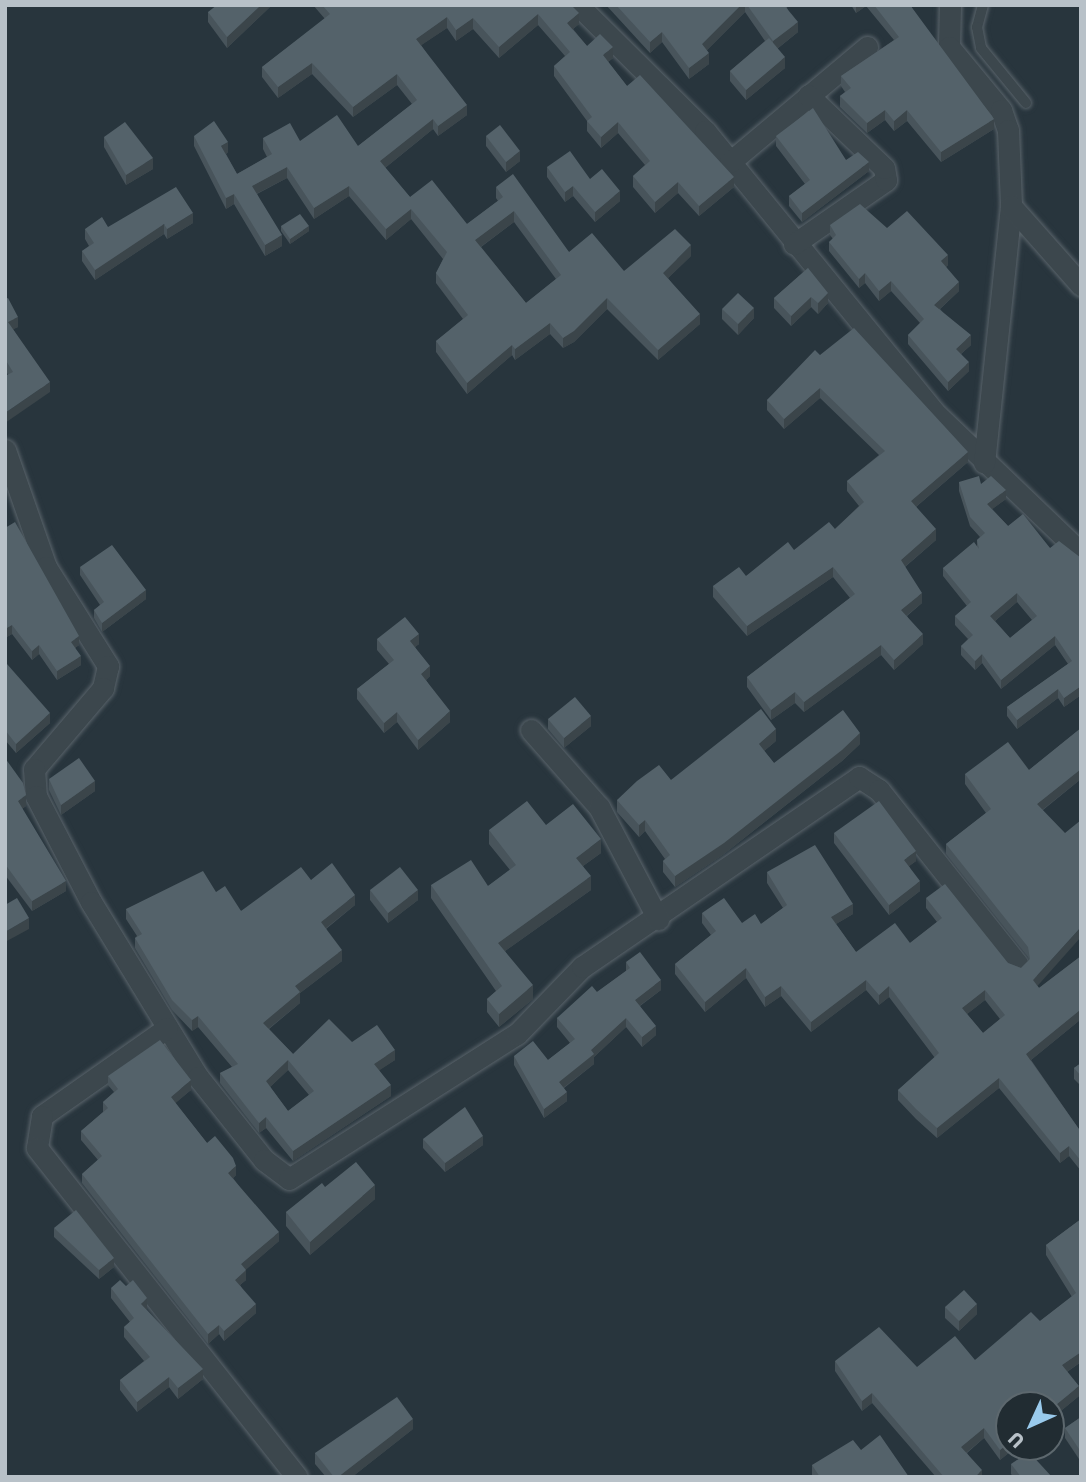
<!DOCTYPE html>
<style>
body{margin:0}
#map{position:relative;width:1086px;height:1482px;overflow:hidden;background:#28353d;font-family:Jost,sans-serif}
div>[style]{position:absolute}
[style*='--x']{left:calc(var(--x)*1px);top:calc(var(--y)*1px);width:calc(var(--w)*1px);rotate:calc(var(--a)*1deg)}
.roads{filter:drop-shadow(0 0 2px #5a646b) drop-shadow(0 0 2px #5a646b)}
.service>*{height:10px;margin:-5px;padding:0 5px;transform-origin:5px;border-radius:5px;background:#3c474d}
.minor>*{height:21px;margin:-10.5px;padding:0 10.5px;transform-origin:10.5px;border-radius:10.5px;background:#3c474d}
.wall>*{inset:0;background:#48545b}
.shaded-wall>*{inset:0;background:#3b454a}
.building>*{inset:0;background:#54626a}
span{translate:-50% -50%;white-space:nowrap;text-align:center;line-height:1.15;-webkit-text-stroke:5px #212c32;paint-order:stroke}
.frame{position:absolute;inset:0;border:7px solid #b8c1c8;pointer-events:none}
.north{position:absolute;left:995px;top:1391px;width:70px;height:70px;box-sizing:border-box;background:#212c32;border:2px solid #5d686e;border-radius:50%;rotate:225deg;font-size:19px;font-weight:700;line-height:28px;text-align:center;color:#b8c1c8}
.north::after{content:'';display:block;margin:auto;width:24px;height:32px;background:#99caec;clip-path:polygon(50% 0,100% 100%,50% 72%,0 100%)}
</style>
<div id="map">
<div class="roads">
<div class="service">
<i style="--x:983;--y:5;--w:23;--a:105"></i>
<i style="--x:977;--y:27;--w:21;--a:79"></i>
<i style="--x:981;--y:48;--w:71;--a:50.7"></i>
</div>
<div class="minor">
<i style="--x:578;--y:5;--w:179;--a:44.8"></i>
<i style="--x:705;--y:131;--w:362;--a:50.8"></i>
<i style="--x:934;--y:412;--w:204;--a:43.8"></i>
<i style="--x:950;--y:5;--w:42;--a:91.4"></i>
<i style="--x:949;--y:47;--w:82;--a:50.5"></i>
<i style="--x:1001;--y:110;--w:21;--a:71"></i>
<i style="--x:1008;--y:130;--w:76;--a:87.7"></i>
<i style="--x:1011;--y:206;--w:258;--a:96"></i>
<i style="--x:730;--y:162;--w:179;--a:-40"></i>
<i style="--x:1011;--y:206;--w:106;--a:48.5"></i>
<i style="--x:794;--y:244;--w:112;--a:-34.8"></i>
<i style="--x:886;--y:180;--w:12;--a:-99"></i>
<i style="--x:884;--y:168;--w:105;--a:-136.2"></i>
<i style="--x:5;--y:450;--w:124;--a:70.7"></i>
<i style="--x:46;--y:567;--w:117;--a:57.9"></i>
<i style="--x:108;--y:666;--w:23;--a:103"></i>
<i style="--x:103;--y:688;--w:106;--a:130.4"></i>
<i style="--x:34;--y:769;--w:27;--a:86"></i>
<i style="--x:36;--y:796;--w:119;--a:62.6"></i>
<i style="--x:91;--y:902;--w:205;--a:58.6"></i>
<i style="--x:198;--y:1077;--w:106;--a:51.5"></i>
<i style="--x:264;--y:1160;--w:31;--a:37"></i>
<i style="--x:289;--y:1179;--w:270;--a:-32.5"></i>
<i style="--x:517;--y:1034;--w:93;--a:-45.9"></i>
<i style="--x:582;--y:967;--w:336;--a:-34.4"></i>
<i style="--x:859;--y:777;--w:24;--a:33"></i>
<i style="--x:879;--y:790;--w:223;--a:51.5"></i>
<i style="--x:531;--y:730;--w:103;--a:48.6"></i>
<i style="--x:599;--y:807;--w:127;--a:62.2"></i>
<i style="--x:167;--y:1028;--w:153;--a:144.9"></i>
<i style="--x:42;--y:1116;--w:32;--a:99"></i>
<i style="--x:37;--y:1148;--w:419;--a:51.7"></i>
</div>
</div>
<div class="wall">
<i style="clip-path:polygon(272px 5px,227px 48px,208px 22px,208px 12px)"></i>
<i style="clip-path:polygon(evenodd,313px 5px,571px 5px,579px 24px,573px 29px,587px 46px,613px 58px,608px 62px,627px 86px,734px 187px,699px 216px,678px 193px,655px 213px,633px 187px,633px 176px,645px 165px,618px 133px,601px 148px,587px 131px,587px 121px,554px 76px,554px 66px,565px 56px,538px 25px,499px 58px,473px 29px,456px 41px,447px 28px,421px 45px,467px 115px,438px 136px,433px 129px,385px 168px,410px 197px,467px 224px,498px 201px,496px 198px,496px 187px,569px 252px,624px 271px,691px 256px,668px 278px,700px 324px,658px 360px,607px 309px,574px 342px,563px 348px,550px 334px,515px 360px,512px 355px,467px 394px,436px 352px,436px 341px,463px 319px,436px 283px,436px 273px,443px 259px,411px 219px,386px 240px,349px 196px,314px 219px,287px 178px,257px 194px,282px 246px,265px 256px,234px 204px,226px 209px,194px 146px,194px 136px,228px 152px,226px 154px,237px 174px,267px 157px,263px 149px,263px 138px,358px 146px,412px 104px,397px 85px,353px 117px,312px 74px,278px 98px,262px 77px,262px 67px,325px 19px,313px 5px,514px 222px,556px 279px,526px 303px,481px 247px,514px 222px)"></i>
<i style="clip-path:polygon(606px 5px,700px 5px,701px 7px,703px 5px,788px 5px,787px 8px,798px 32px,777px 49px,785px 68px,746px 100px,730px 81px,730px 71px,765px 41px,745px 12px,707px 50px,709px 64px,689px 79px,662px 42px,650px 53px)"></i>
<i style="clip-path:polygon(851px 5px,910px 5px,994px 129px,941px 162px,907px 121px,894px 131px,885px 120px,867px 133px,840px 107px,840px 96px,845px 92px,841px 86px,841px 76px,894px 40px,866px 6px,856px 13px)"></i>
<i style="clip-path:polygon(486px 136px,520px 161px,506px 172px,486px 146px)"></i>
<i style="clip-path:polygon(776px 136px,846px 160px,869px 171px,802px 222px,789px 206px,789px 196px,805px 184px,776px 146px)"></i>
<i style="clip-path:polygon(104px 137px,153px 169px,126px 185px,104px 147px)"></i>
<i style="clip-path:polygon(547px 167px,590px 179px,620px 201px,595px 222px,573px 196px,565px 202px,547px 177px)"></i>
<i style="clip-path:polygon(193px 223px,167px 239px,164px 234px,95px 280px,82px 261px,82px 251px,89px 246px,85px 239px,85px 229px)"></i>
<i style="clip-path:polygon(830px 225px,887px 228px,948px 265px,946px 267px,959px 291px,940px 309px,971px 345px,961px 354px,969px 371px,948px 391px,908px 344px,908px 335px,920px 323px,891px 291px,879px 301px,865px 283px,859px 288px,829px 251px,829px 242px,833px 239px,830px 235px)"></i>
<i style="clip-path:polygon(281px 226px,309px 231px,290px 244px,281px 231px)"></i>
<i style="clip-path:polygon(808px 268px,828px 303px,818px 314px,811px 307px,791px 326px,774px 308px,774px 298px)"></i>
<i style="clip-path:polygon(5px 299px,18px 327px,13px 329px,50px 392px,8px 375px,5px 369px)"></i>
<i style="clip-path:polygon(722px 309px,754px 318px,738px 335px,722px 319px)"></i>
<i style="clip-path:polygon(820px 355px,968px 462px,916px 507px,936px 540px,905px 567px,922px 603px,907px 616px,923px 644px,894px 670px,881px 655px,804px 712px,795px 703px,771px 720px,747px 687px,747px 677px,850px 598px,833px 577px,747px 636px,713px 597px,713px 586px,746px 576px,835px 529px,859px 506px,847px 491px,847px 481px,879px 455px,820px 398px,784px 429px,767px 410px,767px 400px)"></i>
<i style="clip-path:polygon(evenodd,959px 482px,981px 484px,1006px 499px,992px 509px,1008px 526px,1050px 548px,1081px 695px,1064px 707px,1058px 698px,1017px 729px,1007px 716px,1007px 707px,1068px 664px,1055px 645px,1001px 689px,982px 663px,975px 670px,961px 655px,961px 646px,968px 639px,955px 625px,955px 616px,967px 606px,943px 576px,943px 568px,977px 546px,977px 540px,980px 537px,970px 526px,959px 491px,959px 482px,1017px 602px,1032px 620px,1010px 638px,995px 621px,1017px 602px)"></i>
<i style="clip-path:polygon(5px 528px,79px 645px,75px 648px,81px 665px,57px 680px,39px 654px,32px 660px,12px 634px,5px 638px)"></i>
<i style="clip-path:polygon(80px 567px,146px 599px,102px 632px,94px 618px,94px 610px,100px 605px,80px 575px)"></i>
<i style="clip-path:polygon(377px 639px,419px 644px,415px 647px,430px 676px,426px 680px,450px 722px,418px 750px,397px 722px,384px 733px,357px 699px,357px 689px,389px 664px,377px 650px)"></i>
<i style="clip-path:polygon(5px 665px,50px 723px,16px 753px,5px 740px)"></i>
<i style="clip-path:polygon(548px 719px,591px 726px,564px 748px,548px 729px)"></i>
<i style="clip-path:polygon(evenodd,1081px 728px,1081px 779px,1043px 810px,1037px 985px,1039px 988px,1081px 956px,1081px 1021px,1080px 1020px,1031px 1060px,1081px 1132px,1081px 1171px,1069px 1156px,1060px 1163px,999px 1088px,937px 1138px,916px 1119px,898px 1100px,898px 1090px,935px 1058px,889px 997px,879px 1005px,866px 990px,811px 1032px,781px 996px,765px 1007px,746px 978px,705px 1012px,675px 974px,675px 964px,711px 935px,702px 923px,702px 913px,742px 923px,761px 924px,783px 908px,767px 883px,767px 872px,853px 914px,836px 924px,856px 952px,910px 943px,937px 922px,926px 908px,926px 898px,1008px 963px,1021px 968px,1029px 960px,1028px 957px,946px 854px,946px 844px,986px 813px,965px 784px,965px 774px,1029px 770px,1081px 728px,985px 1000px,1000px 1019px,983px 1033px,967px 1014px,985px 1000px)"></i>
<i style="clip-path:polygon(776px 741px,764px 751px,774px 763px,860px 744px,842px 761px,724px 854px,675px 887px,663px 872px,663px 861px,665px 859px,645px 831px,639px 837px,617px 812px,617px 800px)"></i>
<i style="clip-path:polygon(5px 758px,26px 806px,22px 809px,66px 891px,32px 911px,5px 875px)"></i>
<i style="clip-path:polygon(49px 779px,95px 791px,61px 815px,49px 790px)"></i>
<i style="clip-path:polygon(546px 825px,601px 853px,583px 866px,591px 890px,505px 951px,533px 999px,499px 1027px,487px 1012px,487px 999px,496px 991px,431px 898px,431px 885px,488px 886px,510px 870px,489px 844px,489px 830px)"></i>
<i style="clip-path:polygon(834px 833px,916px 861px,909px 866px,920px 891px,889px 915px,834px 843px)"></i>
<i style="clip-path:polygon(evenodd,311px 880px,355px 905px,326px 929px,342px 961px,300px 993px,300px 1003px,269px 1029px,293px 1054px,352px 1042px,395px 1060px,379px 1070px,391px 1096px,293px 1161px,266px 1128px,259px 1133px,220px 1083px,220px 1073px,232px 1067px,198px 1027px,192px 1031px,172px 1010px,135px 948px,135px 938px,137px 936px,126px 919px,126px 909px,216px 892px,241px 911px,311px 880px,288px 1070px,309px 1095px,288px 1111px,270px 1087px,288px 1070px)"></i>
<i style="clip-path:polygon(370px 890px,418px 900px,388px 923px,370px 900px)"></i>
<i style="clip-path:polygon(626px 962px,661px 990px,640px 1006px,656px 1035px,642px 1047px,626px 1027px,594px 1057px,594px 1064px,564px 1088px,567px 1101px,544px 1118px,514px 1065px,514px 1056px,548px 1060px,570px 1043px,557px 1027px,557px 1018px,597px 992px,626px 971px)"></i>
<i style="clip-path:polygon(1081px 1063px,1081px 1086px,1074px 1079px,1074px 1068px)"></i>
<i style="clip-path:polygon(108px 1076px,191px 1090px,175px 1103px,207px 1143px,236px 1175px,233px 1178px,279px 1241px,245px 1270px,246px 1280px,240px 1285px,256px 1313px,224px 1341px,219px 1334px,208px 1344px,82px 1183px,82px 1174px,98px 1160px,81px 1140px,81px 1131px,103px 1112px,103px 1102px,114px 1092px,108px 1085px)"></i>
<i style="clip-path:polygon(423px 1139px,483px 1145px,445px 1172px,423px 1148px)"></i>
<i style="clip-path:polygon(325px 1187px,375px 1199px,310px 1255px,286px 1226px,286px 1212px)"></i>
<i style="clip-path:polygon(1081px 1219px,1081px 1362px,1067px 1372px,1079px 1396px,1051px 1419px,1051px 1405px,1009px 1447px,1016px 1447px,1000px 1460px,984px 1438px,967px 1453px,982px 1477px,936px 1477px,872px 1403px,862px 1411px,835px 1371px,835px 1361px,917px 1367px,975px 1360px,1040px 1321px,1072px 1297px,1046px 1255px,1046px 1245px)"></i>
<i style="clip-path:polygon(54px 1228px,114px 1267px,99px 1279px,54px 1237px)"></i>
<i style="clip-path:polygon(111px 1288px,147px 1309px,146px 1309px,203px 1379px,178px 1399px,169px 1387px,137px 1412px,120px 1390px,120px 1380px,144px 1361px,124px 1337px,124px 1327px,130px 1322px,111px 1298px)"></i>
<i style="clip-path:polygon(945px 1307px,977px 1314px,959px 1331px,945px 1318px)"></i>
<i style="clip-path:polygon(1081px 1417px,1081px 1462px,1065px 1438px,1065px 1428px)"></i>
<i style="clip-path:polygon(413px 1429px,352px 1477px,326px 1477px,315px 1464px,315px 1453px)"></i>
<i style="clip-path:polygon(861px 1450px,909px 1477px,813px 1477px,812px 1476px,812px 1465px)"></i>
<i style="clip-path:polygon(1011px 1464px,1052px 1477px,1013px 1477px,1011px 1474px)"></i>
</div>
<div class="shaded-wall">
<i style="clip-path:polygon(261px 5px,272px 5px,227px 48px,227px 37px)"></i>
<i style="clip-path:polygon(741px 5px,745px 5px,745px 12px,702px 55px,702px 44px)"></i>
<i style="clip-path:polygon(856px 5px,866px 5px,866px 6px,856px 13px)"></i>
<i style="clip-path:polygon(579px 13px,579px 24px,567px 34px,567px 23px)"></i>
<i style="clip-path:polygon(538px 14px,538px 25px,499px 58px,499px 47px)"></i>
<i style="clip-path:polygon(447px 17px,447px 28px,416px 49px,416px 39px)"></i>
<i style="clip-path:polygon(473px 18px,473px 29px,456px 41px,456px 30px)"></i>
<i style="clip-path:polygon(798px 22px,798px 32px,773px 52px,773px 41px)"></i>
<i style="clip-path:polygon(662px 32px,662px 42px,650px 53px,650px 42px)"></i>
<i style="clip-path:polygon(613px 47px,613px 58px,603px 66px,603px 55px)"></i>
<i style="clip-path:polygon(709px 53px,709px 64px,689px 79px,689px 68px)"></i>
<i style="clip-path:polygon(785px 57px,785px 68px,746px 100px,746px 90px)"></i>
<i style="clip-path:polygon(312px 63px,312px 74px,278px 98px,278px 87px)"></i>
<i style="clip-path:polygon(397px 74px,397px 85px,353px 117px,353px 107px)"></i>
<i style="clip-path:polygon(467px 105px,467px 115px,438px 136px,438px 126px)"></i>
<i style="clip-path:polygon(885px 110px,885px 120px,867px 133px,867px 123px)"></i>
<i style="clip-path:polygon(907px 110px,907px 121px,894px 131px,894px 121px)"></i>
<i style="clip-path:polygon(433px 119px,433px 129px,380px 172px,380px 161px)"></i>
<i style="clip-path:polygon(994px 119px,994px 129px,941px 162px,941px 152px)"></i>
<i style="clip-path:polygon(618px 122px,618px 133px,601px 148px,601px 137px)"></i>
<i style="clip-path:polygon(228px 142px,228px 152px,221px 157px,221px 146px)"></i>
<i style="clip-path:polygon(520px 151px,520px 161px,506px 172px,506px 162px)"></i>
<i style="clip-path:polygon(153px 158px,153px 169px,126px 185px,126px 175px)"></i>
<i style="clip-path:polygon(869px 162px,869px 171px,802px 222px,802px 213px)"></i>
<i style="clip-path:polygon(287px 167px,287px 178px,252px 196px,252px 186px)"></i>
<i style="clip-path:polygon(734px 177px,734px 187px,699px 216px,699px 206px)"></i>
<i style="clip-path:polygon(678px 182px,678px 193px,655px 213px,655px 202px)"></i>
<i style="clip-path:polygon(349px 186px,349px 196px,314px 219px,314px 208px)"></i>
<i style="clip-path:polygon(573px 186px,573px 196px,565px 202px,565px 192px)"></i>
<i style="clip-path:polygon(620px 191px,620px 201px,595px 222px,595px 212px)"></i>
<i style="clip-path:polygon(234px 194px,234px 204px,226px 209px,226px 198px)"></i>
<i style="clip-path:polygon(411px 209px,411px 219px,386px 240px,386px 229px)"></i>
<i style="clip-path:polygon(514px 211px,514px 222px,475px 251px,475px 240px)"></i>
<i style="clip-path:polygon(193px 213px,193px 223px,167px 239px,167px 229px)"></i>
<i style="clip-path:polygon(164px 224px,164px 234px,95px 280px,95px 270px)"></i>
<i style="clip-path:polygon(309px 226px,309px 231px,290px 244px,290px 239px)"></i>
<i style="clip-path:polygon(282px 235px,282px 246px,265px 256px,265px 245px)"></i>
<i style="clip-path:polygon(691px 245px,691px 256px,663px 283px,663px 273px)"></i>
<i style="clip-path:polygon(948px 255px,948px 265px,941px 271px,941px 261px)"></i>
<i style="clip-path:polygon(865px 273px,865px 283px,859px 288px,859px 279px)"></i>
<i style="clip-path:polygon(891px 281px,891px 291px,879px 301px,879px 291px)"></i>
<i style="clip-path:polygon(959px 282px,959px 291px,934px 314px,934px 305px)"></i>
<i style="clip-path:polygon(828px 293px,828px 303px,818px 314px,818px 303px)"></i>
<i style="clip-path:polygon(811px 297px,811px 307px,791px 326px,791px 316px)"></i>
<i style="clip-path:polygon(607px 298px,607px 309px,574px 342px,563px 348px,563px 338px)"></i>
<i style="clip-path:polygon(754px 308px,754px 318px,738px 335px,738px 324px)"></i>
<i style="clip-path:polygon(700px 314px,700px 324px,658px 360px,658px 350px)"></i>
<i style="clip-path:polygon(18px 317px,18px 327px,8px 332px,8px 322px)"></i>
<i style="clip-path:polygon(550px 323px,550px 334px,515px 360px,515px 349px)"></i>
<i style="clip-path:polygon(971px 335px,971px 345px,956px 358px,956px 349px)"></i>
<i style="clip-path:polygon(512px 345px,512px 355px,467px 394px,467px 383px)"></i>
<i style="clip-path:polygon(969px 362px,969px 371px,948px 391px,948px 382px)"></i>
<i style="clip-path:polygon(50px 382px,50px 392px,5px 423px,5px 413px)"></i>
<i style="clip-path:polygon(820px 388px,820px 398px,784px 429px,784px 419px)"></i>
<i style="clip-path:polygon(968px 452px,968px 462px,911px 511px,911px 501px)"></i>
<i style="clip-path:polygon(1006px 490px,1006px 499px,987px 513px,987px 504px)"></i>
<i style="clip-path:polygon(936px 529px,936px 540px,901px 570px,901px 560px)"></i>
<i style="clip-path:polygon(833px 567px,833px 577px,747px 636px,747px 626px)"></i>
<i style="clip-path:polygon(146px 590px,146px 599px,102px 632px,102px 623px)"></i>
<i style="clip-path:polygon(922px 593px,922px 603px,901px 620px,901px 610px)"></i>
<i style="clip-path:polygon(1017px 593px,1017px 602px,990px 625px,990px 616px)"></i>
<i style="clip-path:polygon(12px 625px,12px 634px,5px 638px,5px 629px)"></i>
<i style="clip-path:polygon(419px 634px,419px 644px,410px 651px,410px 641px)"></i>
<i style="clip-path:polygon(923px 634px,923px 644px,894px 670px,894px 660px)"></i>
<i style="clip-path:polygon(79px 636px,79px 645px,71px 651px,71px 642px)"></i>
<i style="clip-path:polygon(1055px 636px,1055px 645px,1001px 689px,1001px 680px)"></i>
<i style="clip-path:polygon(39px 645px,39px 654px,32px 660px,32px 651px)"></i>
<i style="clip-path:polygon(881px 645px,881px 655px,804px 712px,804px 702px)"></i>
<i style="clip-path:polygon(982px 654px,982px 663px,975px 670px,975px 661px)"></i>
<i style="clip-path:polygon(81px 656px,81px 665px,57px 680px,57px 671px)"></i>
<i style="clip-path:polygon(430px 666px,430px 676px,421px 684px,421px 674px)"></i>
<i style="clip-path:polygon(1081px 686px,1081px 695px,1064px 707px,1064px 698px)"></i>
<i style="clip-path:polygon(1058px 689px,1058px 698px,1017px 729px,1017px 720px)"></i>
<i style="clip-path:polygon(795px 692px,795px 703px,771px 720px,771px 710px)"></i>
<i style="clip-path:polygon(450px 711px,450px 722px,418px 750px,418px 740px)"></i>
<i style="clip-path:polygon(397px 712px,397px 722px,384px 733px,384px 723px)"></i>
<i style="clip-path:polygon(50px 713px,50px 723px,16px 753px,16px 744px)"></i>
<i style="clip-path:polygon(591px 716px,591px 726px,564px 748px,564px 738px)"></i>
<i style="clip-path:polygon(776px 729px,776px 741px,759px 755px,759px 744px)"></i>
<i style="clip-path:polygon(860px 733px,860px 744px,842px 761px,724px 854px,675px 887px,675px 876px)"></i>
<i style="clip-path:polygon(1081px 769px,1081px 779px,1037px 814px,1037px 804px)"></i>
<i style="clip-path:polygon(95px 781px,95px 791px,61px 815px,61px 805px)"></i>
<i style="clip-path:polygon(26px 795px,26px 806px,18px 812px,18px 801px)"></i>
<i style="clip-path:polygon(645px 820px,645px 831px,639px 837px,639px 825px)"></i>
<i style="clip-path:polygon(601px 839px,601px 853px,576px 871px,576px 858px)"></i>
<i style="clip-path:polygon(916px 851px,916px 861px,904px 870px,904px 860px)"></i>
<i style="clip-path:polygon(591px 876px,591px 890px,498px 956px,498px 943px)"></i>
<i style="clip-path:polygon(66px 881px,66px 891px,32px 911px,32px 901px)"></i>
<i style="clip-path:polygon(920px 881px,920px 891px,889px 915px,889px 905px)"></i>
<i style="clip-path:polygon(418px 890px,418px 900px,388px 923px,388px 913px)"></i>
<i style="clip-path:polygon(355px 895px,355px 905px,321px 932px,321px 922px)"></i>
<i style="clip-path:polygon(853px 904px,853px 914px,831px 927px,831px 917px)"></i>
<i style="clip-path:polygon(29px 918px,29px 929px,5px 942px,5px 932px)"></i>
<i style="clip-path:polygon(1081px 927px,1081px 937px,1033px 991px,1033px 980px)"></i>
<i style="clip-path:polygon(342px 950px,342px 961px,300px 993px,300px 1003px,263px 1033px,263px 1023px,295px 986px)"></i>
<i style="clip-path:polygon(746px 968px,746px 978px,705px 1012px,705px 1002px)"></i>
<i style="clip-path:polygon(661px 980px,661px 990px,635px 1009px,635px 1000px)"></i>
<i style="clip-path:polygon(866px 980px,866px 990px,811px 1032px,811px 1022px)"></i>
<i style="clip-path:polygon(533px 985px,533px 999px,499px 1027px,499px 1014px)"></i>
<i style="clip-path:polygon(781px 986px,781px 996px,765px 1007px,765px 997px)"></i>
<i style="clip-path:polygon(889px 986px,889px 997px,879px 1005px,879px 995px)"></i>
<i style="clip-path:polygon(985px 990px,985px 1000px,962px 1018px,962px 1008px)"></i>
<i style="clip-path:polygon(1080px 1010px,1080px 1020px,1026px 1064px,1026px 1054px)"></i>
<i style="clip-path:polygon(198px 1016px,198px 1027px,192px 1031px,192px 1020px)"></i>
<i style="clip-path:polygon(626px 1018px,626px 1027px,594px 1057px,594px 1064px,559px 1091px,559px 1082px,591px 1050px)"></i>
<i style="clip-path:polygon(656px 1026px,656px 1035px,642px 1047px,642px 1037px)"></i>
<i style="clip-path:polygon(395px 1050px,395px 1060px,374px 1074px,374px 1064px)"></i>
<i style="clip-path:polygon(288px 1060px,288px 1070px,266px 1091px,266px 1081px)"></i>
<i style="clip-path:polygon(999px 1078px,999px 1088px,937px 1138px,937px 1128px)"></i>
<i style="clip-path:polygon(191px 1080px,191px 1090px,171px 1107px,171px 1097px)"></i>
<i style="clip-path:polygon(391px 1085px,391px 1096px,293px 1161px,293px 1151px)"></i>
<i style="clip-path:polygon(567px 1092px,567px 1101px,544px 1118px,544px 1109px)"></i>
<i style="clip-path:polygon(266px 1117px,266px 1128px,259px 1133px,259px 1123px)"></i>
<i style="clip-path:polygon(483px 1136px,483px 1145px,445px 1172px,445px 1163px)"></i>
<i style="clip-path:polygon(1069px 1146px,1069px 1156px,1060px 1163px,1060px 1153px)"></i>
<i style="clip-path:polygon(236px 1166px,236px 1175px,228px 1182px,228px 1173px)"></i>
<i style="clip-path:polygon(375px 1185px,375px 1199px,310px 1255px,310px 1242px)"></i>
<i style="clip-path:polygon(279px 1232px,279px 1241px,241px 1274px,241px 1264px)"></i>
<i style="clip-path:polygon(114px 1258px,114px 1267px,99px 1279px,99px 1270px)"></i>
<i style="clip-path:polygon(246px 1270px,246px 1280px,235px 1289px,235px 1280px)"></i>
<i style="clip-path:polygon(147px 1298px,147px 1309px,141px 1314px,141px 1304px)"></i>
<i style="clip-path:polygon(256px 1304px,256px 1313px,224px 1341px,224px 1331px)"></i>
<i style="clip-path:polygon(977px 1304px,977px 1314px,959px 1331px,959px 1321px)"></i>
<i style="clip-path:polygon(219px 1325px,219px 1334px,208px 1344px,208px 1334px)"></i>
<i style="clip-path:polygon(1081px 1352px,1081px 1362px,1062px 1375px,1062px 1365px)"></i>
<i style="clip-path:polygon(203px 1369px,203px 1379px,178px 1399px,178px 1388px)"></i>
<i style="clip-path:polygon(169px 1377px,169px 1387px,137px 1412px,137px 1402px)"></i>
<i style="clip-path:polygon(1079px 1386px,1079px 1396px,1051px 1419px,1051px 1409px)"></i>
<i style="clip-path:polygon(872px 1393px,872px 1403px,862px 1411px,862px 1401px)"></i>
<i style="clip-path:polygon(413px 1419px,413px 1429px,352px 1477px,338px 1477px)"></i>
<i style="clip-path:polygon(984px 1428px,984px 1438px,961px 1457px,961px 1447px)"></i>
<i style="clip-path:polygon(1009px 1443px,1009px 1447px,1016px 1447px,1000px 1460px,1000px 1450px)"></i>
<i style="clip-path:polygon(982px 1470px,982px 1477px,975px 1477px)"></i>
</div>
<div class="building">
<i style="clip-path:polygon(217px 5px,261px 5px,227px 37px,208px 12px)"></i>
<i style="clip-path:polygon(evenodd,322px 5px,571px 5px,579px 13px,567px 23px,587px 46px,600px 34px,613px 47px,603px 55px,627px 86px,640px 75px,734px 177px,699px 206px,678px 182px,655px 202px,633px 176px,650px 161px,618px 122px,601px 137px,587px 121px,592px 117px,554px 66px,570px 52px,538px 14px,499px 47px,473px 18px,456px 30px,447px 17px,416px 39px,467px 105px,438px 126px,433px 119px,380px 161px,410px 197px,432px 180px,467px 224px,503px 197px,496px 187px,513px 174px,569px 252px,592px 233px,624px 271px,675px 229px,691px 245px,663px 273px,700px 314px,658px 350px,607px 298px,574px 331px,563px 338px,550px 323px,515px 349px,512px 345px,467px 383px,436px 341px,468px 315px,436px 273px,447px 252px,411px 209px,386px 229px,349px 186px,314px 208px,287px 167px,252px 186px,282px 235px,265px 245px,234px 194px,226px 198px,194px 136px,214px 121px,228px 142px,221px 146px,237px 174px,272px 154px,263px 138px,290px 123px,300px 141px,337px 115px,358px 146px,417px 100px,397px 74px,353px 107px,312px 63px,278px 87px,262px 67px,330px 14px,322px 5px,514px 211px,561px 275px,526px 303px,475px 240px,514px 211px)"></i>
<i style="clip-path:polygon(616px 5px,700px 5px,701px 7px,703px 5px,741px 5px,702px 44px,709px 53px,689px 68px,662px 32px,650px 42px)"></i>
<i style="clip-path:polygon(747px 5px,784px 5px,798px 22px,773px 41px)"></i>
<i style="clip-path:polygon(874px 5px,910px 5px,994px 119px,941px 152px,907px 110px,894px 121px,885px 110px,867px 123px,840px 96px,851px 88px,841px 76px,899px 37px)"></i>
<i style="clip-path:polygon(769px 38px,785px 57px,746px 90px,730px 71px)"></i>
<i style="clip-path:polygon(813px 108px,846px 160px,858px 152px,869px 162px,802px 213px,789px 196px,810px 180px,776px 136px)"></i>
<i style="clip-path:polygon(125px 122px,153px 158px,126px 175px,104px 137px)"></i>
<i style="clip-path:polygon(500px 125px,520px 151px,506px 162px,486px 136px)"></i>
<i style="clip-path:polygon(570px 151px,590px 179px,602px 169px,620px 191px,595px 212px,573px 186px,565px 192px,547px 167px)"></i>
<i style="clip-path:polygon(176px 187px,193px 213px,167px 229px,164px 224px,95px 270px,82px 251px,94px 243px,85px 229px,102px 217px,108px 227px)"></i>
<i style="clip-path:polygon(860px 204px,887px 228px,907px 211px,948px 255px,941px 261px,959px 282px,934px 305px,971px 335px,956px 349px,969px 362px,948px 382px,908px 335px,924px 319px,891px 281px,879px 291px,865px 273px,859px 279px,829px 242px,836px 235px,830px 225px)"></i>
<i style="clip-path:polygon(300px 214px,309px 226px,290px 239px,281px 226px)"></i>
<i style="clip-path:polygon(808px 268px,828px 293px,818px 303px,811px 297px,791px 316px,774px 298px)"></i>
<i style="clip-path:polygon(738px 293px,754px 308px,738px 324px,722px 309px)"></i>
<i style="clip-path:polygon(8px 298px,18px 317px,8px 322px,50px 382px,5px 413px,5px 376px,13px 372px,5px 359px,5px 299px)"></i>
<i style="clip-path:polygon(854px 328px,968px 452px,911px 501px,936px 529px,901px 560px,922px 593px,901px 610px,923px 634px,894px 660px,881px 645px,804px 702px,795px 692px,771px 710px,747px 677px,855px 594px,833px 567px,747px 626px,713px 586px,739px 567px,746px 576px,788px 542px,794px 550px,829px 522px,835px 529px,864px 502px,847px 481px,885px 451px,820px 388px,784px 419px,767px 400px,815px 350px,820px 355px)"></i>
<i style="clip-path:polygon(evenodd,979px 476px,981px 484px,991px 476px,1006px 490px,987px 504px,1008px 526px,1023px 514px,1050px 548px,1059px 541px,1081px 558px,1081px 686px,1064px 698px,1058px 689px,1017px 720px,1007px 707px,1072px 661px,1055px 636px,1001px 680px,982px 654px,975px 661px,961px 646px,973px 635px,955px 616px,971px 602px,943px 568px,974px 542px,979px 549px,977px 540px,985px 533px,970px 517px,959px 482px,979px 476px,1017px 593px,1037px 616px,1010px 638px,990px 616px,1017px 593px)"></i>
<i style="clip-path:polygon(15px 522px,79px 636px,71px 642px,81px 656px,57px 671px,39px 645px,32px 651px,12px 625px,5px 629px,5px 528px)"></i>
<i style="clip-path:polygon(112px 545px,146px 590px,102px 623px,94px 610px,104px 602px,80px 567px)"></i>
<i style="clip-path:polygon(405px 617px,419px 634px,410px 641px,430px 666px,421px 674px,450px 711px,418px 740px,397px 712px,384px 723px,357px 689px,394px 660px,377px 639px)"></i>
<i style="clip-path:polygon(7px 664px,50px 713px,16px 744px,5px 730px,5px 665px)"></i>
<i style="clip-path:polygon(575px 697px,591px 716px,564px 738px,548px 719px)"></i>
<i style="clip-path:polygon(761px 709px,776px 729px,759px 744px,774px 763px,843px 710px,860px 733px,842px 750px,724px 843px,675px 876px,663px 861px,670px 855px,645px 820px,639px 825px,617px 800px,637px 781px,659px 765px,671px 780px)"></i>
<i style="clip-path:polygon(evenodd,1081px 728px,1081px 769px,1037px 804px,1065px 833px,1081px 820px,1081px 927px,1033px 980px,1039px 988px,1081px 956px,1081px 1011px,1080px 1010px,1026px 1054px,1081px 1132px,1081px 1161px,1069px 1146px,1060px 1153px,999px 1078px,937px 1128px,916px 1109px,898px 1090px,939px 1053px,889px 986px,879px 995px,866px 980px,811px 1022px,781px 986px,765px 997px,746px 968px,705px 1002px,675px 964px,716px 931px,702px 913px,724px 898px,742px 923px,755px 914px,761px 924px,787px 905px,767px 872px,815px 845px,853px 904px,831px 917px,856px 952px,895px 923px,910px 943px,942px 918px,926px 898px,945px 884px,1008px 963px,1021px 968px,1030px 959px,1028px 947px,946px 844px,991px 809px,965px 774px,1008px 742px,1029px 770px,1081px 728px,985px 990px,1005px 1015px,983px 1033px,962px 1008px,985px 990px)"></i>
<i style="clip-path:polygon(5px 758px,23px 783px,26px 795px,18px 801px,66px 881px,32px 901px,5px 864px)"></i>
<i style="clip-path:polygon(79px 758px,95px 781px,61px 805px,49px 779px)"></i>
<i style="clip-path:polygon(527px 801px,546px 825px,573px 804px,601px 839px,576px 858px,591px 876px,498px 943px,533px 985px,499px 1014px,487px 999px,502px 986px,431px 885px,471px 860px,488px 886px,516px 865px,489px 830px)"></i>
<i style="clip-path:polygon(879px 801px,916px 851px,904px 860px,920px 881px,889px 905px,834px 833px)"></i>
<i style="clip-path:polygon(evenodd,332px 863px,355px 895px,321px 922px,342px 950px,295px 986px,300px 992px,263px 1023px,293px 1054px,329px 1019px,352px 1042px,377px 1025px,395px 1050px,374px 1064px,391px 1085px,293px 1151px,266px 1117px,259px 1123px,220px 1073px,238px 1064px,198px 1016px,192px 1020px,172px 1000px,135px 938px,142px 934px,126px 909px,203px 871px,216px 892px,225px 886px,241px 911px,301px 867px,311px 880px,332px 863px,288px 1060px,314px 1091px,288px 1111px,266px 1081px,288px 1060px)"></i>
<i style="clip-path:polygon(400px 867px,418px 890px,388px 913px,370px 890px)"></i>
<i style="clip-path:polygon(17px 898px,29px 918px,5px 932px,5px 905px)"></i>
<i style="clip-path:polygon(640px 952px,661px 980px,635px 1000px,656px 1026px,642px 1037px,626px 1018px,591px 1050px,594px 1054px,559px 1082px,567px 1092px,544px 1109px,514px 1056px,533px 1041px,548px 1060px,575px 1039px,557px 1018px,592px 986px,597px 992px,630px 968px,626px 962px)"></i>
<i style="clip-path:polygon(160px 1040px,191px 1080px,171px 1097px,207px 1143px,215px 1136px,233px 1158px,236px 1166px,228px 1173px,279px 1232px,241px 1264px,246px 1270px,235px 1280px,256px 1304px,224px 1331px,219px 1325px,208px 1334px,82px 1174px,102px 1156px,81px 1131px,108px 1108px,103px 1102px,118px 1089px,108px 1076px)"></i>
<i style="clip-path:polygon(1081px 1063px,1081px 1076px,1074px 1068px)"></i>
<i style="clip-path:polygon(465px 1107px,483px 1136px,445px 1163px,423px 1139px)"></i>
<i style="clip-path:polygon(356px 1162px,375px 1185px,310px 1242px,286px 1212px,322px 1183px,325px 1187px)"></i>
<i style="clip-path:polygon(76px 1210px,114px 1258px,99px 1270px,54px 1228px)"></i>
<i style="clip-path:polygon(1081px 1219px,1081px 1352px,1062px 1365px,1079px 1386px,1051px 1409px,1051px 1405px,1009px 1405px,1009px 1443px,1000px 1450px,984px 1428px,961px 1447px,982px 1470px,975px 1477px,944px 1477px,872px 1393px,862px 1401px,835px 1361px,879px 1327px,917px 1367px,955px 1336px,975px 1360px,1031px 1312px,1040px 1321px,1076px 1293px,1046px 1245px)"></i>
<i style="clip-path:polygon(120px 1280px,126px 1286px,133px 1280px,147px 1298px,141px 1304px,203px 1369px,178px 1388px,169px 1377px,137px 1402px,120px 1380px,150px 1357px,124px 1327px,134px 1318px,111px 1288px)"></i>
<i style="clip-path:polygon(964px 1290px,977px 1304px,959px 1321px,945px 1307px)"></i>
<i style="clip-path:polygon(397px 1397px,413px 1419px,338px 1477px,334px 1477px,315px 1453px)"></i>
<i style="clip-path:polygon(1081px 1417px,1081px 1452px,1065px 1428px)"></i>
<i style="clip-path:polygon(880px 1435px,909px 1477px,820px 1477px,812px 1465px,853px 1440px,861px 1450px)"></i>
<i style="clip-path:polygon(1029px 1452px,1052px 1477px,1021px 1477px,1011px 1464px)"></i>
</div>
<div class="frame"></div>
<div class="north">U</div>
</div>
